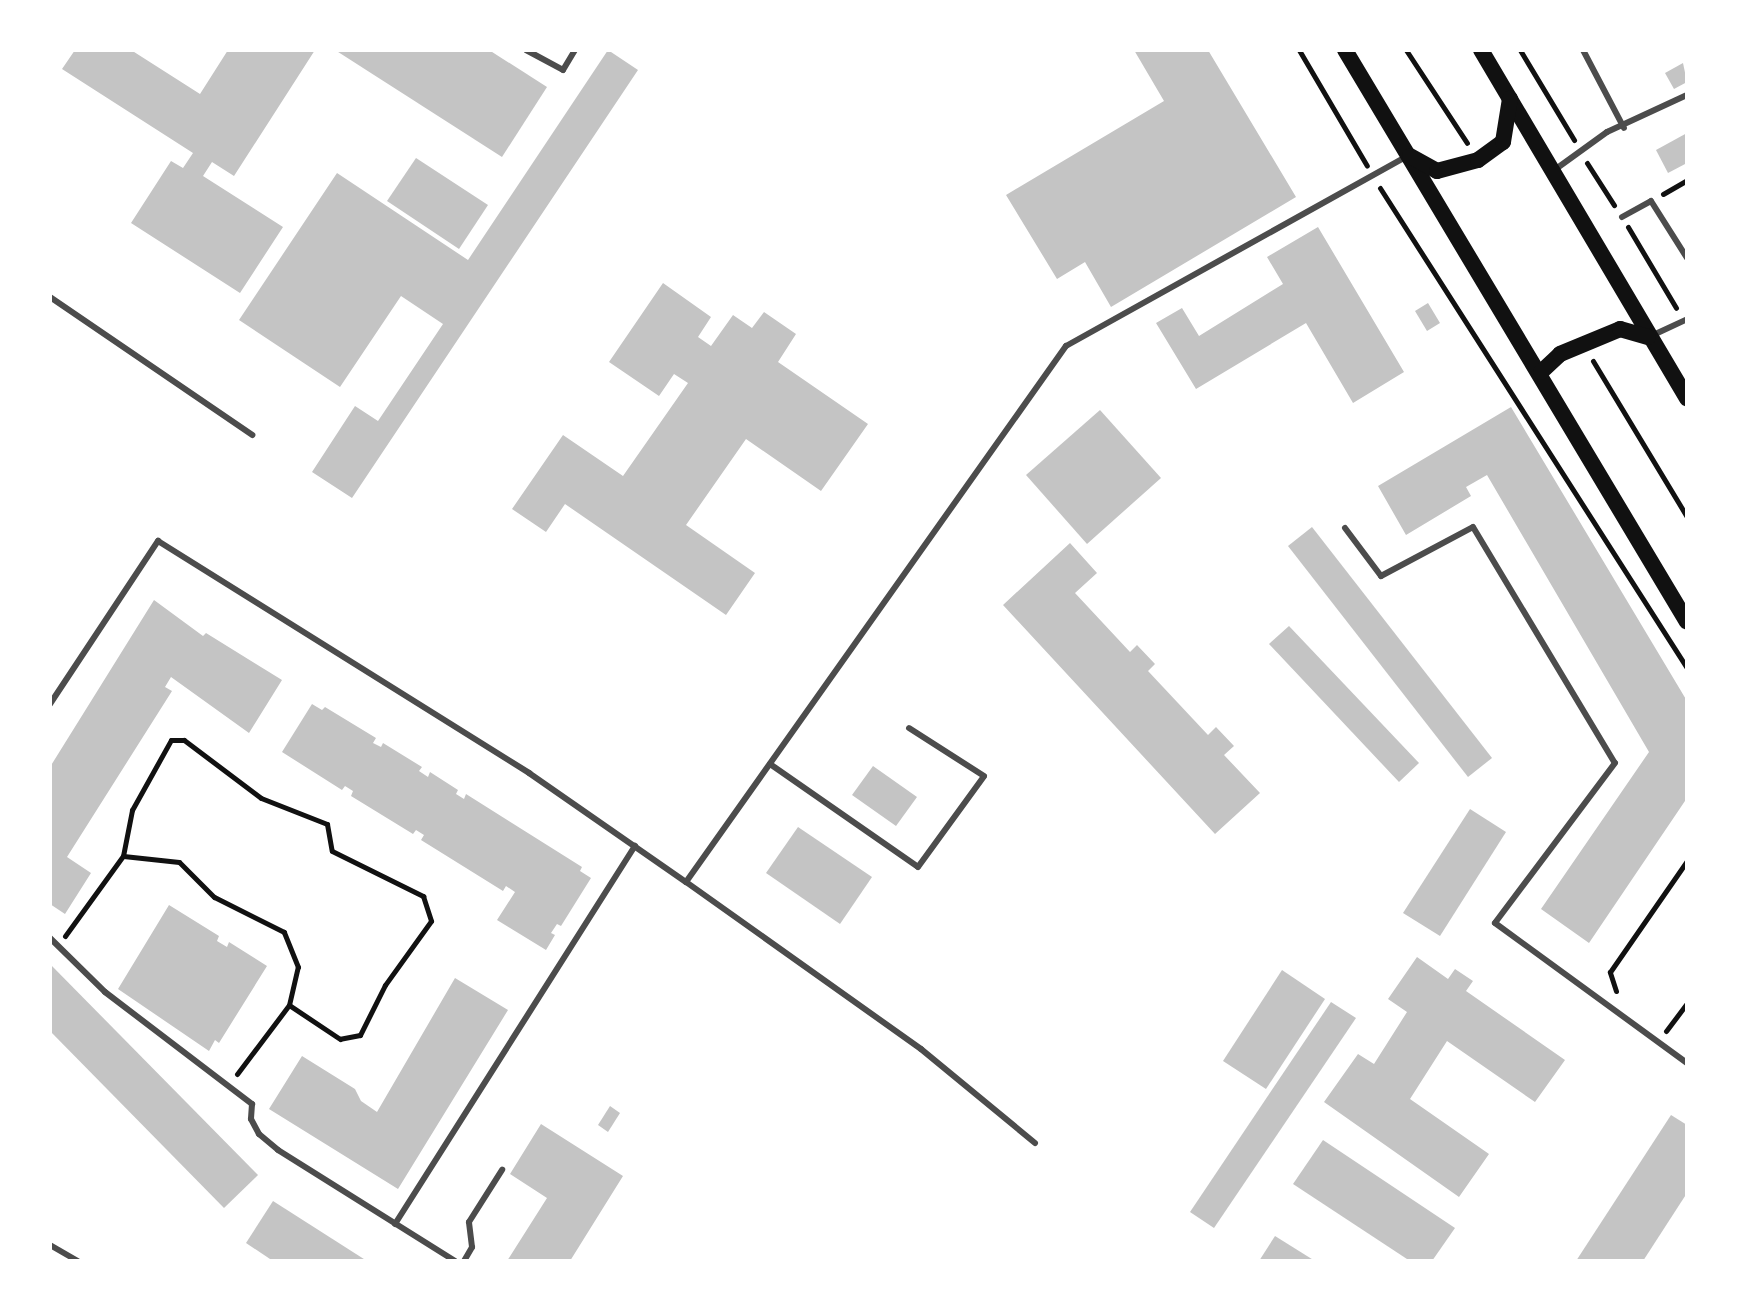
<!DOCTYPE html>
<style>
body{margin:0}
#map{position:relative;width:1737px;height:1311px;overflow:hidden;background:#fff;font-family:"Source Sans 3",sans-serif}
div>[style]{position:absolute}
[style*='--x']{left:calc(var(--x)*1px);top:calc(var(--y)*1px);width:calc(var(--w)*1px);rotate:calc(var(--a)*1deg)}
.building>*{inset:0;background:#c4c4c4}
.path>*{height:5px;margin:-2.5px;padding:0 2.5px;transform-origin:2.5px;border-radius:2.5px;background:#111}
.service>*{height:6px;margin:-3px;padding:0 3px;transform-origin:3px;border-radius:3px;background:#4c4c4c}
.secondary>*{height:16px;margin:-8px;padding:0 8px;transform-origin:8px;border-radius:8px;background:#111}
span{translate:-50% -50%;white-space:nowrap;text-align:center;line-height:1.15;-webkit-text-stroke:6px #fff;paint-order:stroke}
.frame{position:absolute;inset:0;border:52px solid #fff;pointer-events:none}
</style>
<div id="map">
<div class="building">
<i style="clip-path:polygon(75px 50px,131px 50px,200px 94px,228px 50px,315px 50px,234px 176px,212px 162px,203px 176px,283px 227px,240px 293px,131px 223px,171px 161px,183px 168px,193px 153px,62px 69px)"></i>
<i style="clip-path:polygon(335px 50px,489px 50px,547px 87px,502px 157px)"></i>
<i style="clip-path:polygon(608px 50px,638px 70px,352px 498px,312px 472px,355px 406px,378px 421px,443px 324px,401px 296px,340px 387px,239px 320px,337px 173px,468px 260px)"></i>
<i style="clip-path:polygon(1134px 50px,1208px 50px,1296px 197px,1111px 307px,1085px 262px,1057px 279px,1006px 195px,1164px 101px)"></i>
<i style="clip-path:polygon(1683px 63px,1687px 82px,1674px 89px,1665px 73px)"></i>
<i style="clip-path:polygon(1687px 133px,1687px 163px,1668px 173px,1656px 150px)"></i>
<i style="clip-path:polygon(416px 158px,488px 205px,459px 249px,387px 201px)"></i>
<i style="clip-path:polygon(1318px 227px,1404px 372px,1353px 403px,1306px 323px,1196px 389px,1156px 323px,1182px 308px,1199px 336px,1283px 284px,1267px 257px)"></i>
<i style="clip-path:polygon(663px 283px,711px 317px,698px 337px,711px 346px,733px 315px,752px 328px,764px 312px,796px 334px,778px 362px,868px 424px,821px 491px,746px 439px,686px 525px,755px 573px,726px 615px,565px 504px,546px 532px,512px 509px,563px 435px,623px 476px,688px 383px,674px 374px,659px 396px,609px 362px)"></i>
<i style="clip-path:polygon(1428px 303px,1440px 323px,1427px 331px,1415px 311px)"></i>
<i style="clip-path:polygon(1511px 407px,1687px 701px,1687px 798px,1589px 943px,1541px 909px,1649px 752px,1487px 475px,1466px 487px,1471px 496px,1406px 535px,1378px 486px)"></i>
<i style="clip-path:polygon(1100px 410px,1161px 478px,1087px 544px,1026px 475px)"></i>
<i style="clip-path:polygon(1312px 527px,1492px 758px,1468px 777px,1288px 546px)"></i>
<i style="clip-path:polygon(1070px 543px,1097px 573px,1075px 593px,1130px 652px,1137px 645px,1155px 664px,1148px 671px,1208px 735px,1216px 727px,1234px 746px,1224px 755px,1260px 793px,1215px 834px,1003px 605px)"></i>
<i style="clip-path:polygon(154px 600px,203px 636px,206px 633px,282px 680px,249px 733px,171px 677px,165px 687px,172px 691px,67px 857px,91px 873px,65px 914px,50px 904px,50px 767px)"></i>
<i style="clip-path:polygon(1289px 626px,1419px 763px,1399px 782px,1269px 644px)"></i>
<i style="clip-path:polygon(312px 704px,322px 710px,325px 707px,376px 738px,373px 743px,381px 747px,383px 743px,422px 767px,419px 771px,428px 777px,430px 772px,458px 790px,456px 794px,464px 799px,466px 794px,582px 867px,580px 871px,591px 878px,561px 926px,557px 924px,551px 933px,555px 935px,546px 950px,497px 920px,515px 892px,506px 886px,503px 891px,421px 840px,424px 835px,416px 830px,413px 834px,351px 796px,353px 791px,345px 786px,342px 790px,282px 752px)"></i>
<i style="clip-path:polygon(873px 766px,917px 797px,896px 826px,852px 795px)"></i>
<i style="clip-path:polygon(1470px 809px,1506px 832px,1440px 936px,1403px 913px)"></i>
<i style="clip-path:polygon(798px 827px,872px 877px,840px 924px,766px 873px)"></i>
<i style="clip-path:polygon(169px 905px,219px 936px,217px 941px,227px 947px,229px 942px,267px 966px,219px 1043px,215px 1040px,209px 1051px,118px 989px)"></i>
<i style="clip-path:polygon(1417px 957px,1448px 979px,1455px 969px,1473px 981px,1466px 991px,1565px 1060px,1535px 1102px,1447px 1041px,1410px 1099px,1489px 1154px,1459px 1197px,1324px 1102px,1358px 1054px,1374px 1064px,1407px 1012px,1388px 999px)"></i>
<i style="clip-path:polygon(50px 964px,258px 1175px,224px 1208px,50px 1031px)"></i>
<i style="clip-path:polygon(1282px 970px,1325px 999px,1266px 1089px,1223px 1061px)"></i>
<i style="clip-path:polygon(455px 978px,508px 1010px,398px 1189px,269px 1109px,302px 1056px,355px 1089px,361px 1101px,377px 1112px)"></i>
<i style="clip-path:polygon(1331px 1002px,1356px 1018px,1214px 1228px,1190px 1212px)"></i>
<i style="clip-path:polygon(610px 1106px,620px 1113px,608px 1132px,598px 1125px)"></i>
<i style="clip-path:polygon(1671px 1115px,1687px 1125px,1687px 1193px,1643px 1261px,1576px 1261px)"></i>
<i style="clip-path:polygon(541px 1124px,623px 1176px,570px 1261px,507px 1261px,547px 1198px,510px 1174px)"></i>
<i style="clip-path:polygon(1323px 1140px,1455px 1228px,1432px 1261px,1410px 1261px,1293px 1184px)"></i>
<i style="clip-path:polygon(273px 1201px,367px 1261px,273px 1261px,246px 1243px)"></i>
<i style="clip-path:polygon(1275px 1236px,1315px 1261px,1259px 1261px)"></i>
</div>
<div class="path">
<i style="--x:1299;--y:50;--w:134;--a:59.6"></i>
<i style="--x:1406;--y:50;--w:111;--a:56.7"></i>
<i style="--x:1520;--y:50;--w:105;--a:59"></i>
<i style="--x:1587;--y:163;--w:50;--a:57.3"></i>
<i style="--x:1380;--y:188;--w:570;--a:57.4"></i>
<i style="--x:1663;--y:194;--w:28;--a:-30"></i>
<i style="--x:1628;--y:227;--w:94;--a:59.3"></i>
<i style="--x:1593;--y:361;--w:182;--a:58.9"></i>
<i style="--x:65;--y:936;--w:99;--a:-54.1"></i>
<i style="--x:123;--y:856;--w:47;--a:-78.9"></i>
<i style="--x:132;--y:810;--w:80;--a:-60.9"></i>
<i style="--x:171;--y:740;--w:13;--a:0"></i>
<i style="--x:184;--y:740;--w:96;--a:37"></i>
<i style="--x:261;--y:798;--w:71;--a:21.5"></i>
<i style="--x:327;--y:824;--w:27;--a:80"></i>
<i style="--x:332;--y:851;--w:102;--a:26.3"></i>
<i style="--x:423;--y:896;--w:26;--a:72"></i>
<i style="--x:431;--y:921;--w:79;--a:125.7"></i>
<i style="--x:385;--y:985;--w:56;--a:116.6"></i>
<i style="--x:360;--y:1035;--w:20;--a:169"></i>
<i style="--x:340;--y:1039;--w:61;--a:-146.3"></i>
<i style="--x:289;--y:1005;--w:39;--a:-77"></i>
<i style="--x:298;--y:967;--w:38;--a:-112"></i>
<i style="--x:284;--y:932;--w:78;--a:-153.4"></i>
<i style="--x:214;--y:897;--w:49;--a:-135"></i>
<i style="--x:179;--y:862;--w:56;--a:-173.9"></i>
<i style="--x:1616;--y:991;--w:20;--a:-108"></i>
<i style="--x:1610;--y:972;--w:135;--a:-55.3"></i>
<i style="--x:1666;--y:1031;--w:35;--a:-53"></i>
<i style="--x:237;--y:1074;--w:86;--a:-53"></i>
</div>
<div class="service">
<i style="--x:526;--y:50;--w:42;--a:28.4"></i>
<i style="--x:563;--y:70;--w:23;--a:-59"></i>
<i style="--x:1583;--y:50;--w:88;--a:62.3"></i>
<i style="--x:1553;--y:171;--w:67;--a:-35.8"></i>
<i style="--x:1607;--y:132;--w:88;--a:-24.8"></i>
<i style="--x:1622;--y:217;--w:33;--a:-29"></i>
<i style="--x:1651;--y:201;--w:67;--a:57.7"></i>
<i style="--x:50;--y:297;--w:245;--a:34.3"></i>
<i style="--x:1651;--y:336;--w:40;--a:-25"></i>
<i style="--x:1345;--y:528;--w:60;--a:53.1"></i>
<i style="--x:1381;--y:576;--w:104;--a:-28"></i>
<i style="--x:1473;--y:527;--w:275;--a:59"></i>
<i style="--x:1615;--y:763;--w:200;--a:126.9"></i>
<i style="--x:1495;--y:923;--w:238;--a:36.1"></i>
<i style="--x:50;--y:704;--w:196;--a:-56.5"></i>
<i style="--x:158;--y:541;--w:438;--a:32"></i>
<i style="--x:529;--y:773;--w:191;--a:34.8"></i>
<i style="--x:770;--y:764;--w:180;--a:34.8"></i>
<i style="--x:918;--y:867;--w:112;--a:-54"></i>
<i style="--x:984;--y:776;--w:89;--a:-147.4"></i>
<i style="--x:50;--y:938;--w:77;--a:44.5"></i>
<i style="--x:105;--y:992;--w:185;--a:37.3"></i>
<i style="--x:252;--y:1104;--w:15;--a:94"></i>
<i style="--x:251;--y:1119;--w:17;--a:62"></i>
<i style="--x:259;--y:1134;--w:25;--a:40"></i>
<i style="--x:278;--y:1150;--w:209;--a:32.1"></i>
<i style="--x:1035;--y:1143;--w:148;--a:-140.5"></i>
<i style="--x:921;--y:1049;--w:288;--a:-144.6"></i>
<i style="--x:686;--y:882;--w:657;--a:-54.67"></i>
<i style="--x:1066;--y:346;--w:391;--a:-29.1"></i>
<i style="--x:395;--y:1224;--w:448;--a:-57.6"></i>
<i style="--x:50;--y:1245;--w:32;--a:30"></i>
<i style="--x:464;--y:1261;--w:16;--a:-60"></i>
<i style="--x:472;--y:1247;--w:25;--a:-97"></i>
<i style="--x:469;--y:1222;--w:62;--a:-57.6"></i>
</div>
<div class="secondary">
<i style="--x:1345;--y:50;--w:666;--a:59.12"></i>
<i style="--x:1481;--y:50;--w:405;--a:59.4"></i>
<i style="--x:1410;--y:156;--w:31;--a:29"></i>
<i style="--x:1437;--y:171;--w:42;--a:-15"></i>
<i style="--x:1478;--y:160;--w:31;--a:-36"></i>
<i style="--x:1503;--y:142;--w:44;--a:-80.8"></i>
<i style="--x:1541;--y:372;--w:26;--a:-43"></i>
<i style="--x:1560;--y:354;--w:65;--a:-22.6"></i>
<i style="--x:1620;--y:329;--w:29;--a:16"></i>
</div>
<div class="frame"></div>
</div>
